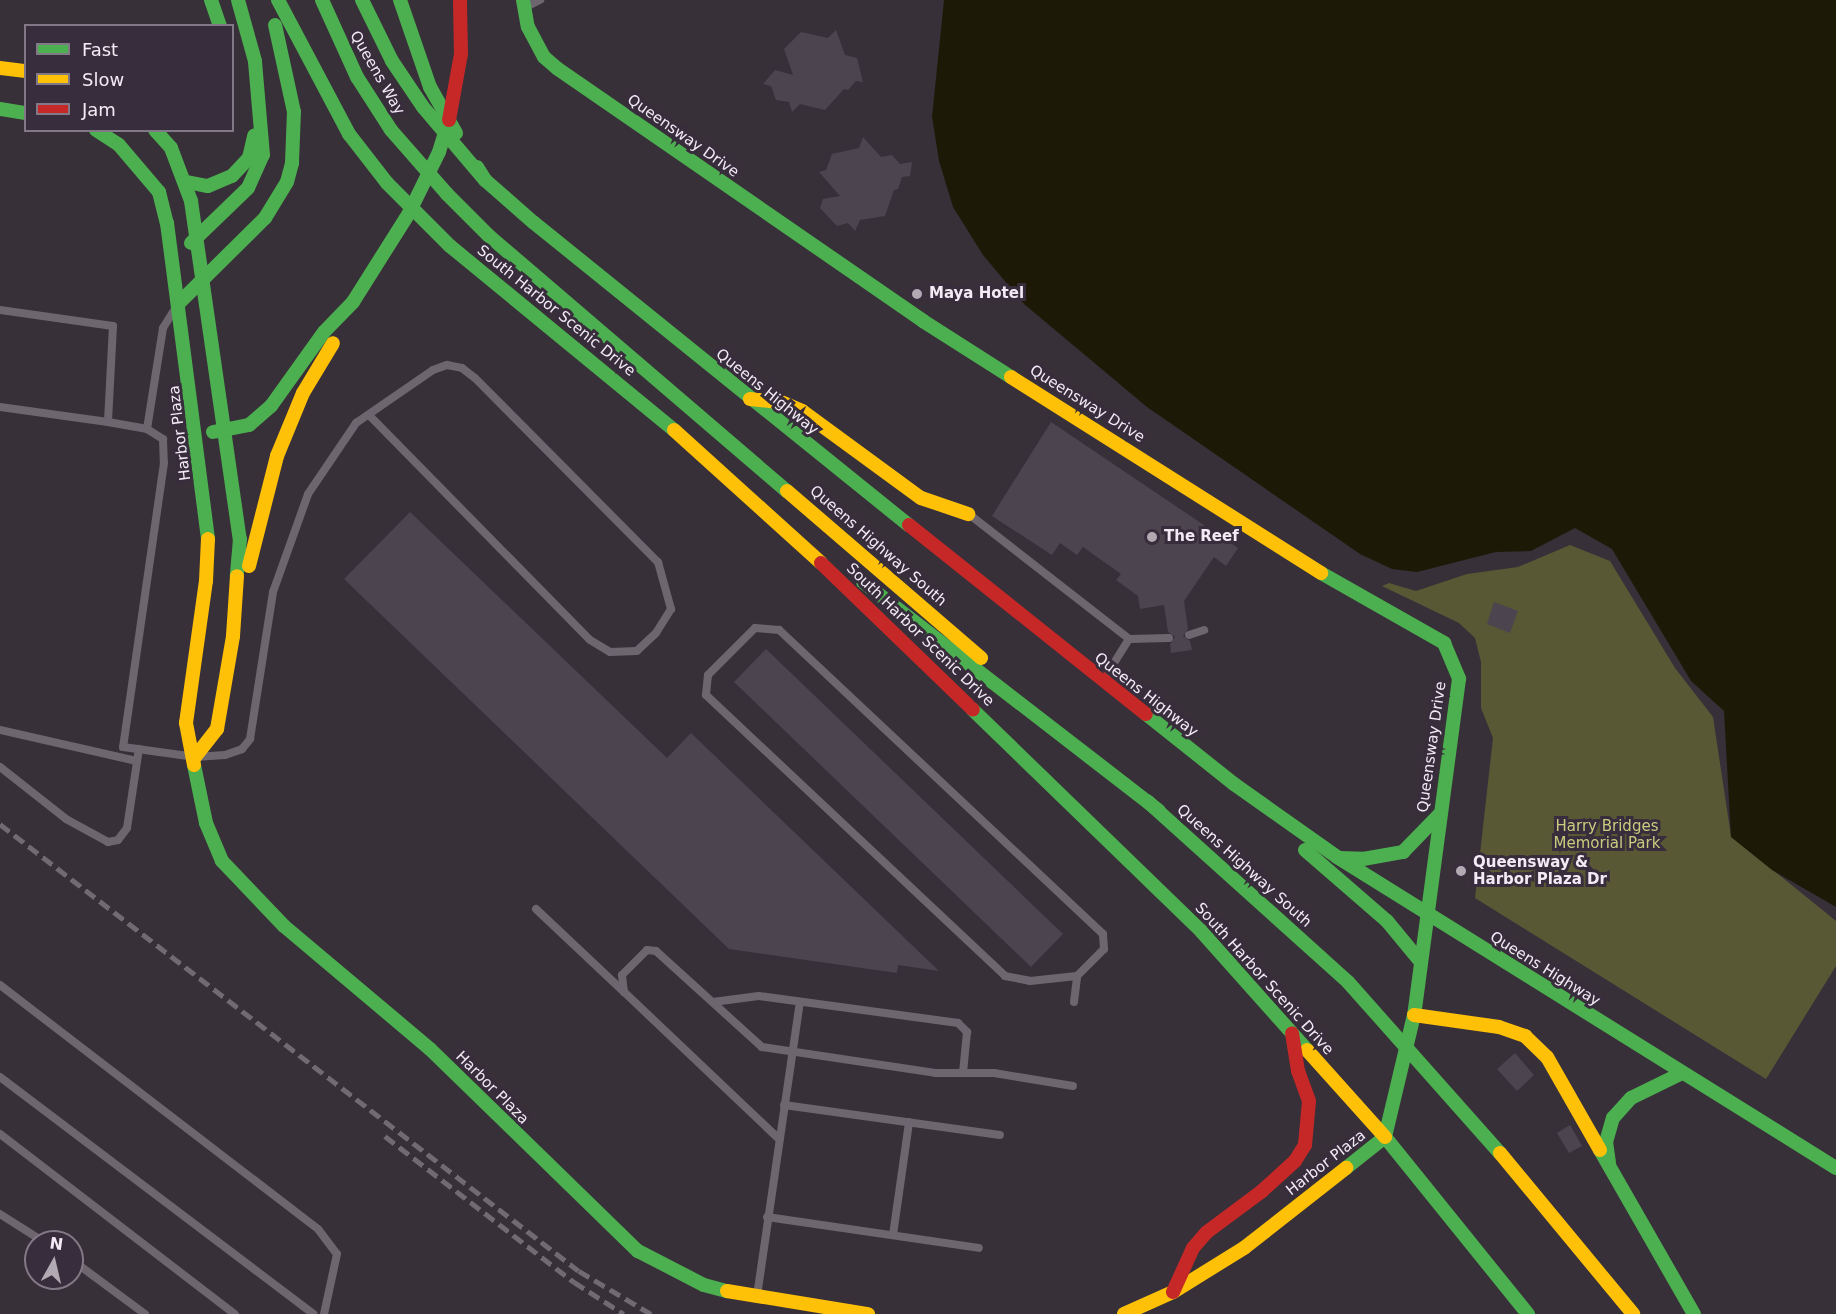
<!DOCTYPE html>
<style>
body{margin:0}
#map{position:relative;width:1836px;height:1314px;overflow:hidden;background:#373038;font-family:"DejaVu Sans",sans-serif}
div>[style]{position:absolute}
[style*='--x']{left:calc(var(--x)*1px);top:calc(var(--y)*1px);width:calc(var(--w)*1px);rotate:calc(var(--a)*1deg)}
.green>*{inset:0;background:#595835}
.water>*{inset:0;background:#1c1a07}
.building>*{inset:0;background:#4c444f}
.lane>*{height:8px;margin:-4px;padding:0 4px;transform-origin:4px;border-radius:4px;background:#6d666f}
.fast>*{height:14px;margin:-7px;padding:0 7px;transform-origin:7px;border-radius:7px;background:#4caf50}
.slow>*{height:14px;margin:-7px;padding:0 7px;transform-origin:7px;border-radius:7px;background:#ffc107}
.jam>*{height:14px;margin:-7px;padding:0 7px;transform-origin:7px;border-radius:7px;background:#c62828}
.rail>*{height:4.5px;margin-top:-2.25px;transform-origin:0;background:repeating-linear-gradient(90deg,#706a73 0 12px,transparent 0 18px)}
.dots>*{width:16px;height:16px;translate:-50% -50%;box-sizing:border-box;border:3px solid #382d3c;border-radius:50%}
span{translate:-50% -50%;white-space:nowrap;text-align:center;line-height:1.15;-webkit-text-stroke:6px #382d3c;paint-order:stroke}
.street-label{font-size:15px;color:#f2ebf5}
.poi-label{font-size:15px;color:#f2ebf5;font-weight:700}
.left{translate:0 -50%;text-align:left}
.park-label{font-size:15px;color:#cbcb7f}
.legend{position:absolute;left:24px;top:24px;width:210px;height:108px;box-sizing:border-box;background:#382d3c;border:2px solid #827986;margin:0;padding:8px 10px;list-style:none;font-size:18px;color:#f2ebf5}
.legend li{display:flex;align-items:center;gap:12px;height:30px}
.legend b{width:30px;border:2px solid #827986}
.north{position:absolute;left:24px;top:1230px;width:60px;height:60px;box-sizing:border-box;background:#382d3c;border:2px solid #827986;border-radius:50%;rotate:8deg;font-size:16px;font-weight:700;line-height:24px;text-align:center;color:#f2ebf5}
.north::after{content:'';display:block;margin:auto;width:21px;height:27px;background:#b1aab3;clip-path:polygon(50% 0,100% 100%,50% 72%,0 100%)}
</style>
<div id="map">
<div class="green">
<i style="clip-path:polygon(1570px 545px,1610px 561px,1675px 668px,1713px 717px,1731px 836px,1836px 921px,1836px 966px,1766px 1079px,1475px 898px,1493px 738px,1481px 708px,1481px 662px,1475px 638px,1459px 623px,1382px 586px,1389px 583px,1416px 591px,1467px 574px,1518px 567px)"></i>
</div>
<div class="water">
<i style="clip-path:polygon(944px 0,1836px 0,1836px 907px,1772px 870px,1731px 837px,1724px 711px,1691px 681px,1612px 549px,1575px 528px,1531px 551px,1496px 552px,1417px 572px,1392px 569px,1360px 554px,1147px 407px,1024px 304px,983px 255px,953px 207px,939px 161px,932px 117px)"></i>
</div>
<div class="building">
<i style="clip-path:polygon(836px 30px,845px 55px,857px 58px,863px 82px,856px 81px,848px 90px,844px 89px,825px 110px,800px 104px,792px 112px,789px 102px,776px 100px,771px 86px,763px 84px,775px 70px,793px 75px,784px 49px,801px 32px,828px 38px)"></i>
<i style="clip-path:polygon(863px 137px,881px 157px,892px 155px,900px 164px,912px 162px,910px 176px,902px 177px,898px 189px,894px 190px,885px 216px,860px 220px,855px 231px,848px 223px,837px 226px,820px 208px,823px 199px,840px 196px,819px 172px,826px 170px,832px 154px,859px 148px)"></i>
<i style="clip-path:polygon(1051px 422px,1238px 548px,1226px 566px,1214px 557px,1184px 601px,1188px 629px,1183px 636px,1190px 641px,1192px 650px,1171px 653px,1170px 644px,1175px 637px,1168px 632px,1164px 605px,1140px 609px,1138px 596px,1116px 580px,1121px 574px,1083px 547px,1077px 555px,1060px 543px,1052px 555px,992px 516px)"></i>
<i style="clip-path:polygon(410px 512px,667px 758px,691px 733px,939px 971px,898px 965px,897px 973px,729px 949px,344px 579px)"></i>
<i style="clip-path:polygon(1494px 602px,1518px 611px,1510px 633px,1487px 624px)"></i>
<i style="clip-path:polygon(766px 649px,1063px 934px,1031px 967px,734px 682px)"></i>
<i style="clip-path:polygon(1515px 1053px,1534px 1075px,1517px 1091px,1497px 1069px)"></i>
<i style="clip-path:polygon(1570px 1125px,1582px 1146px,1569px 1153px,1557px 1133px)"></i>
</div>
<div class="lane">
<i style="--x:526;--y:7;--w:16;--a:-27"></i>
<i style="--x:0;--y:310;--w:114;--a:8.1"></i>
<i style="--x:113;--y:326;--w:96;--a:93"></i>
<i style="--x:0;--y:407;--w:109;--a:7.9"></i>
<i style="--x:108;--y:422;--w:40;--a:10"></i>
<i style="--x:147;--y:429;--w:19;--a:32"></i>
<i style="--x:163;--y:439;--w:24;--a:88"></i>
<i style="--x:164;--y:463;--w:287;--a:98.2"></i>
<i style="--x:123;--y:747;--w:73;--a:7.9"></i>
<i style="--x:195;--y:757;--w:30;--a:-4"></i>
<i style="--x:225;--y:755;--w:18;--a:-19"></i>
<i style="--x:242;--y:749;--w:13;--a:-51"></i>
<i style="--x:250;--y:739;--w:149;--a:-81.1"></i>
<i style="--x:273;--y:592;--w:104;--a:-70.3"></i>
<i style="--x:308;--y:494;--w:86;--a:-55.9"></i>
<i style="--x:356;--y:423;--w:93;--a:-34.5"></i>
<i style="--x:433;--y:370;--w:15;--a:-20"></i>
<i style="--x:447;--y:365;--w:15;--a:11"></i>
<i style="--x:462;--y:368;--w:16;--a:38"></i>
<i style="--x:475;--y:378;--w:260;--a:45.2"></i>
<i style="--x:658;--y:562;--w:49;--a:74.5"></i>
<i style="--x:671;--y:609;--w:28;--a:122"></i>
<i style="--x:656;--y:633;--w:26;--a:137"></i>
<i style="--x:637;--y:651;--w:27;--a:178"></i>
<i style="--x:610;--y:652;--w:23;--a:-149"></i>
<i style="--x:590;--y:640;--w:314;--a:-134.5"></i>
<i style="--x:147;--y:429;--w:102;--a:-81"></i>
<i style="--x:163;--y:328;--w:19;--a:-58"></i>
<i style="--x:970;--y:515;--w:202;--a:37.9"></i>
<i style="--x:1129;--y:639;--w:40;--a:-1.4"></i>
<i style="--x:1189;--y:635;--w:16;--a:-18"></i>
<i style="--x:1104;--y:679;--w:47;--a:-58"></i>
<i style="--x:0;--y:730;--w:140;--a:12.8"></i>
<i style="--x:0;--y:767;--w:84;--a:38.2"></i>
<i style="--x:66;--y:819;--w:48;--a:28.7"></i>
<i style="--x:108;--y:842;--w:10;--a:-11"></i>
<i style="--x:118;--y:840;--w:15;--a:-53"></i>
<i style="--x:127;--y:828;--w:80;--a:-81.4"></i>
<i style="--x:536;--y:909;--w:121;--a:43.3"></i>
<i style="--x:0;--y:985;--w:401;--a:37.5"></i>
<i style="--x:318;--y:1229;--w:31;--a:53"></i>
<i style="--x:337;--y:1254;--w:61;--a:102.2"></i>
<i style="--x:713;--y:1002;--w:46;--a:-7.4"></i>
<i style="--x:759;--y:996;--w:201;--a:7.7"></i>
<i style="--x:958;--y:1023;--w:13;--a:45"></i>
<i style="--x:967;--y:1032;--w:41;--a:95.6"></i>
<i style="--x:1074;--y:1002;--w:26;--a:-83"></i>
<i style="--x:1077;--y:976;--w:38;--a:-45"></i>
<i style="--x:1104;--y:949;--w:15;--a:-94"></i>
<i style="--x:1103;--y:934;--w:444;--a:-136.8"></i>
<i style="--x:779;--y:630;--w:24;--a:-175"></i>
<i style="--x:755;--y:628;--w:66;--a:135"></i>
<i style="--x:708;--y:675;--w:20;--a:96"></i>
<i style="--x:706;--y:695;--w:410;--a:43.2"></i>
<i style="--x:1005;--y:976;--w:25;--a:11"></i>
<i style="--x:1030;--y:981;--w:47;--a:-6.1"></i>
<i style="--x:0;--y:1077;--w:393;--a:37.1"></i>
<i style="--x:784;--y:1105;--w:218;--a:7.9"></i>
<i style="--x:0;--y:1134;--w:296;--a:37.5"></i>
<i style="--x:779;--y:1139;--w:214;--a:-136.5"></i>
<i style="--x:624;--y:992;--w:17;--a:-97"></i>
<i style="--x:622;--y:975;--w:35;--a:-45"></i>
<i style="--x:647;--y:950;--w:9;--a:6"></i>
<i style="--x:656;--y:951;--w:143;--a:42.2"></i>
<i style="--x:762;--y:1047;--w:175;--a:8.5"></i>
<i style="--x:935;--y:1073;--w:59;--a:0"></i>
<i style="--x:994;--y:1073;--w:80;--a:9.3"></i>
<i style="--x:0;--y:1214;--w:52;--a:32.5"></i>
<i style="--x:767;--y:1217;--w:214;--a:8.3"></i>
<i style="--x:893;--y:1235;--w:114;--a:-81.9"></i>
<i style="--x:72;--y:1260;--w:91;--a:36.5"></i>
<i style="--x:757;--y:1296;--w:297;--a:-81.7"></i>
</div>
<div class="fast">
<i style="--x:211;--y:0;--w:28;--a:71"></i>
<i style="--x:278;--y:0;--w:152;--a:62.1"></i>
<i style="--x:349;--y:134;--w:62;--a:52.2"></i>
<i style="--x:387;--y:183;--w:89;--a:45"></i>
<i style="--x:450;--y:246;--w:290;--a:39.4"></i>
<i style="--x:322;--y:0;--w:85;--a:65.6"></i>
<i style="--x:357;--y:77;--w:63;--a:57.3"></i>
<i style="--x:391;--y:130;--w:85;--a:48.8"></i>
<i style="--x:447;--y:194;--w:58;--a:45"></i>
<i style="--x:488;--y:235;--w:394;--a:40.6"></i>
<i style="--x:362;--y:0;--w:68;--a:63.8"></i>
<i style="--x:392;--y:61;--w:55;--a:56"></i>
<i style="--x:423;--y:107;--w:96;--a:49.7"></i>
<i style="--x:400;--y:0;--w:92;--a:71"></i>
<i style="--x:430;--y:87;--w:53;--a:60.5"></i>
<i style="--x:523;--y:0;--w:27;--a:80"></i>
<i style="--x:528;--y:27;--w:34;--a:62"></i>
<i style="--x:544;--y:57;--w:18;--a:41"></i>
<i style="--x:558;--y:69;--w:444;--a:34.6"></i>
<i style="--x:923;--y:321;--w:104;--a:32.5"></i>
<i style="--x:0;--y:109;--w:26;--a:9"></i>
<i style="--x:96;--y:130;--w:27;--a:33"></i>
<i style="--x:119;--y:145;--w:62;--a:49.6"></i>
<i style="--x:159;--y:192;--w:32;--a:76"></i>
<i style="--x:167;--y:223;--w:319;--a:82.6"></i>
<i style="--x:155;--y:130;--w:24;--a:48"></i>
<i style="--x:171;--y:148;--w:57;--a:69.3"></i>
<i style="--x:191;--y:201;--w:342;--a:81.8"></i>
<i style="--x:240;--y:539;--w:37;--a:95"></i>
<i style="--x:477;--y:167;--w:15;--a:58"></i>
<i style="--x:485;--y:180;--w:64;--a:41.2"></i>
<i style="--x:533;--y:222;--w:483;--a:38.9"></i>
<i style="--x:187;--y:182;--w:21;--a:11"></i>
<i style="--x:208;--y:186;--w:26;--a:-23"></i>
<i style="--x:232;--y:176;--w:25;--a:-47"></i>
<i style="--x:249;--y:158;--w:23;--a:-77"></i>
<i style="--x:191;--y:243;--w:79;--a:-44"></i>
<i style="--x:248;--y:188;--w:36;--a:-66"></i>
<i style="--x:263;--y:155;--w:94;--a:-94.9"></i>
<i style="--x:255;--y:61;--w:63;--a:-105.6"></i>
<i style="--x:179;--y:303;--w:121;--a:-44.7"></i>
<i style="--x:265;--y:218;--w:42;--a:-58.6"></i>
<i style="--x:287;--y:182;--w:20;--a:-75"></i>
<i style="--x:292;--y:163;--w:51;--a:-87.8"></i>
<i style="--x:294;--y:112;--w:89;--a:-102.3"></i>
<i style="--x:213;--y:432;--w:37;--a:-11"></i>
<i style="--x:249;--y:425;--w:29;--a:-41"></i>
<i style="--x:271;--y:406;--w:91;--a:-54.4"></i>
<i style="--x:324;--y:332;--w:42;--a:-46"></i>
<i style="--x:353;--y:302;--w:105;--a:-57.8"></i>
<i style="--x:409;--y:213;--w:68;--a:-63.8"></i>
<i style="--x:439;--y:152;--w:34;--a:-73"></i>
<i style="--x:1321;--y:573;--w:142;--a:29.6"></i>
<i style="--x:1444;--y:643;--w:39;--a:67"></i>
<i style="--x:1459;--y:679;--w:339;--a:97.6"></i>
<i style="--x:1414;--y:1015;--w:125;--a:103.4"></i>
<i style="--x:1385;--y:1137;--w:50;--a:141.5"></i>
<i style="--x:863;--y:582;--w:374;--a:37.7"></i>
<i style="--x:973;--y:710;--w:318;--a:44.1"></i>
<i style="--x:1201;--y:931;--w:159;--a:48.3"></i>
<i style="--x:1146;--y:714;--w:112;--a:38.5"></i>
<i style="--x:1234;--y:784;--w:126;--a:35.3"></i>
<i style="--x:1337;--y:857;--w:588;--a:31.93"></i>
<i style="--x:194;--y:765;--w:59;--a:78.3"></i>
<i style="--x:206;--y:823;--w:41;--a:67.2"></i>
<i style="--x:222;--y:861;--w:90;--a:46.4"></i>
<i style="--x:284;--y:926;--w:191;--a:40.1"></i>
<i style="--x:430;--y:1049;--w:290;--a:44.2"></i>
<i style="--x:638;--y:1251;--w:74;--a:27.3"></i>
<i style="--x:704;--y:1285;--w:24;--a:15"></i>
<i style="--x:1147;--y:801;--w:270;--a:42"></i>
<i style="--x:1348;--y:982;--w:229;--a:48.4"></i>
<i style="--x:1305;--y:850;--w:108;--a:40.9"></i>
<i style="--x:1387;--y:921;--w:52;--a:50.5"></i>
<i style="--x:1339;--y:858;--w:24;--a:2"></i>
<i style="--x:1363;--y:859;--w:41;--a:-9.9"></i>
<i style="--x:1403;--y:852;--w:52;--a:-45.8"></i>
<i style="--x:1385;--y:1137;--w:228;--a:51.1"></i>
<i style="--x:1600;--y:1150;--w:189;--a:60.2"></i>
<i style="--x:1609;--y:1163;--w:21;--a:-98"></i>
<i style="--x:1606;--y:1142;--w:25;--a:-74"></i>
<i style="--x:1613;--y:1118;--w:27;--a:-48"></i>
<i style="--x:1631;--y:1098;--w:57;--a:-26.1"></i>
</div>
<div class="slow">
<i style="--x:0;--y:68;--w:26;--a:7"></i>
<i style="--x:1011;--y:377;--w:367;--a:32.3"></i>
<i style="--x:750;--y:399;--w:31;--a:6"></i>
<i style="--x:781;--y:402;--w:23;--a:23"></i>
<i style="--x:802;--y:411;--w:147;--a:36.2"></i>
<i style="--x:921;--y:498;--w:50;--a:18.8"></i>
<i style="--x:674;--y:430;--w:198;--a:42.1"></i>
<i style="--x:787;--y:491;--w:256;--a:40.7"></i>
<i style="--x:249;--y:566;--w:114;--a:-75.7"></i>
<i style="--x:277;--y:456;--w:68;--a:-67.6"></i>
<i style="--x:303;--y:393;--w:58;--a:-59"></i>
<i style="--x:195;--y:757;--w:36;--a:-52"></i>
<i style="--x:217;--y:729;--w:94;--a:-80.2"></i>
<i style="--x:233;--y:636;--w:60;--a:-86.2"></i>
<i style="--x:194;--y:765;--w:43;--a:-100.8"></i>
<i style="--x:186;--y:723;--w:143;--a:-82"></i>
<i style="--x:206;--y:581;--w:42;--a:-87.3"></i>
<i style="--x:1414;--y:1015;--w:86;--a:8"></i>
<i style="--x:1499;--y:1027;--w:28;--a:19"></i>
<i style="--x:1525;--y:1036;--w:30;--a:44"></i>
<i style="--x:1547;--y:1057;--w:107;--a:60.3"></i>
<i style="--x:1307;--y:1050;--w:117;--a:48.1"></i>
<i style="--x:1500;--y:1153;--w:209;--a:50.4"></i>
<i style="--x:727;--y:1291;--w:143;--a:9.3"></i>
<i style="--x:1124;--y:1314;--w:54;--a:-24.2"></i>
<i style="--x:1173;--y:1292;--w:84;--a:-31.8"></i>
<i style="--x:1244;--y:1248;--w:130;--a:-38.1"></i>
</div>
<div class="jam">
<i style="--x:449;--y:120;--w:67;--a:-79.7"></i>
<i style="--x:461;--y:54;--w:54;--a:-91.1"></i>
<i style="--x:909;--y:525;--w:303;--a:38.6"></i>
<i style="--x:821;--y:563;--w:211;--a:44"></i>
<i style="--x:1173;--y:1292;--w:48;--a:-65.6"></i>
<i style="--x:1193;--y:1248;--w:21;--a:-49"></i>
<i style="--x:1207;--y:1232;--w:69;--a:-36.7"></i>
<i style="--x:1262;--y:1191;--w:45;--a:-42.3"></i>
<i style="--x:1295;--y:1161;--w:19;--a:-58"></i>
<i style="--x:1305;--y:1145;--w:44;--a:-84.8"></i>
<i style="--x:1309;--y:1101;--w:32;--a:-110"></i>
<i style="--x:1298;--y:1071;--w:38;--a:-99"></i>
</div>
<div class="rail">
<i style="--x:0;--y:824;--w:731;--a:37.67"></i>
<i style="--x:579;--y:1271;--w:84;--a:30.8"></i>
<i style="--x:385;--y:1136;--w:239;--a:37.7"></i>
<i style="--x:574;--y:1282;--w:59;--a:32.6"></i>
</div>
<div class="dots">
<i style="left:917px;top:294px;background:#b1aab3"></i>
<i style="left:1152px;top:537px;background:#b1aab3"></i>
<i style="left:1461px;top:871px;background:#b1aab3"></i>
</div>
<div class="street-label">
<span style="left:377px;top:73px;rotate:60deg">Queens Way</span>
<span style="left:683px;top:136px;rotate:35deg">Queensway Drive</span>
<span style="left:556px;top:311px;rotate:39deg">South Harbor Scenic Drive</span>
<span style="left:767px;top:392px;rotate:39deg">Queens Highway</span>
<span style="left:1087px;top:404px;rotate:32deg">Queensway Drive</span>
<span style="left:180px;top:433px;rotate:-97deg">Harbor Plaza</span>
<span style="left:878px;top:546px;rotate:41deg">Queens Highway South</span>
<span style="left:920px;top:635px;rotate:44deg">South Harbor Scenic Drive</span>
<span style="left:1146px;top:695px;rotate:38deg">Queens Highway</span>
<span style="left:1432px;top:747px;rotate:-82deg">Queensway Drive</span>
<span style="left:1244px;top:866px;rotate:42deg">Queens Highway South</span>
<span style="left:1545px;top:969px;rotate:32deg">Queens Highway</span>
<span style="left:1264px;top:979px;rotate:48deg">South Harbor Scenic Drive</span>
<span style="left:492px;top:1088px;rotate:45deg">Harbor Plaza</span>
<span style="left:1326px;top:1163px;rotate:-38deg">Harbor Plaza</span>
</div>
<div class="poi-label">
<span class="left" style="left:929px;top:294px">Maya Hotel</span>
<span class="left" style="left:1164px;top:537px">The Reef</span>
<span class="left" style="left:1473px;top:871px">Queensway &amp;<br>Harbor Plaza Dr</span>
</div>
<div class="park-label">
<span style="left:1607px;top:835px">Harry Bridges<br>Memorial Park</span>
</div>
<ul class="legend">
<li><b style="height:8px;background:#4caf50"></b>Fast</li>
<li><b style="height:8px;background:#ffc107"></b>Slow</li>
<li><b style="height:8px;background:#c62828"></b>Jam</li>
</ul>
<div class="north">N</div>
</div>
